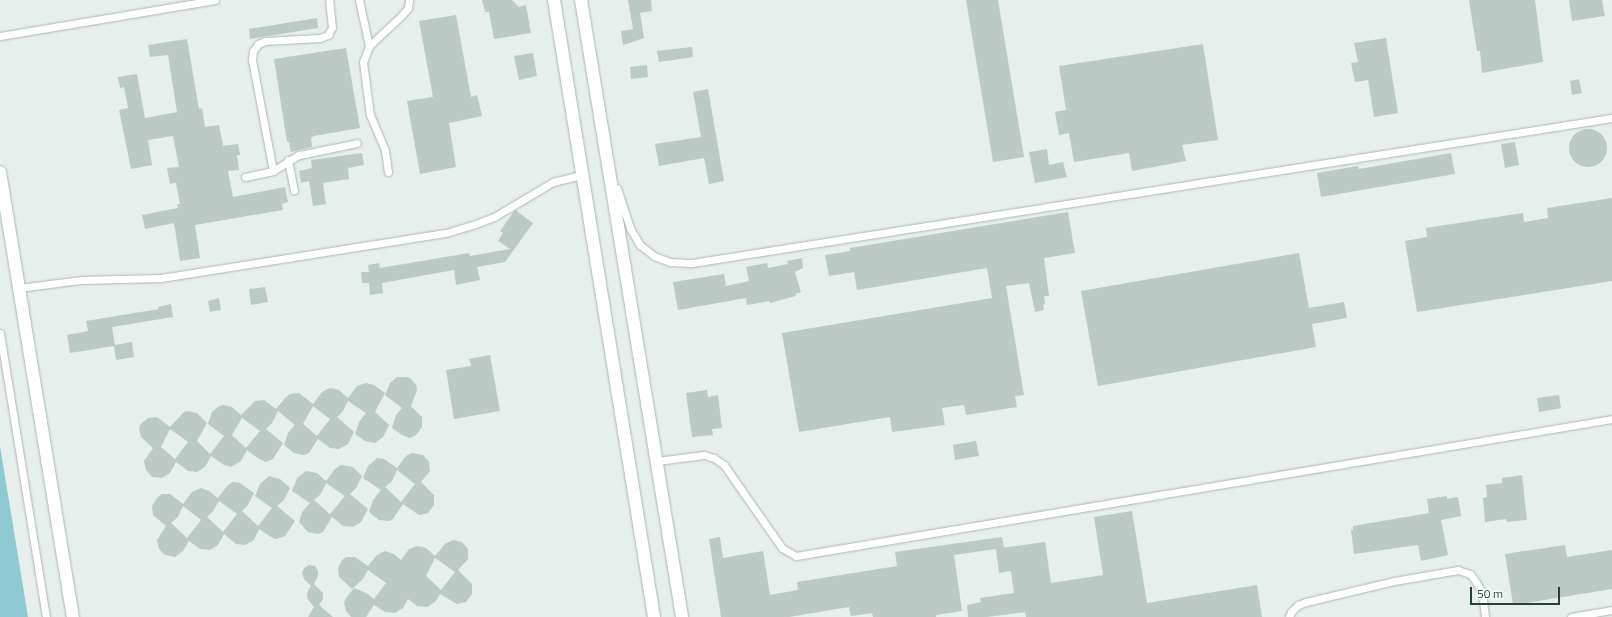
<!DOCTYPE html>
<style>
body{margin:0}
#map{position:relative;width:1612px;height:617px;overflow:hidden;background:#e6efeb;font-family:"Titillium Web",sans-serif}
div>[style]{position:absolute}
[style*='--x']{left:calc(var(--x)*1px);top:calc(var(--y)*1px);width:calc(var(--w)*1px);rotate:calc(var(--a)*1deg)}
.water>*{inset:0;background:#8ec9d4}
.building>*{inset:0;background:#bbcac4}
.round{border-radius:50%}
.roads{filter:drop-shadow(0 0 1px #a8b8b2) drop-shadow(0 0 1px #a8b8b2)}
.service>*{height:7px;margin:-3.5px;padding:0 3.5px;transform-origin:3.5px;border-radius:3.5px;background:#fff}
.tertiary>*{height:12px;margin:-6px;padding:0 6px;transform-origin:6px;border-radius:6px;background:#fff}
span{translate:-50% -50%;white-space:nowrap;text-align:center;line-height:1.15;-webkit-text-stroke:3.5px #f7fbf9;paint-order:stroke}
.scale{position:absolute;left:1470px;top:587px;width:90px;height:18px;box-sizing:border-box;border:2px solid #24423a;border-top:0;padding-left:5px;font-size:12px;line-height:14px;white-space:nowrap;color:#24423a;-webkit-text-stroke:3px #f7fbf9;paint-order:stroke}
</style>
<div id="map">
<div class="water">
<i style="clip-path:polygon(0 446px,28px 617px,0 617px)"></i>
</div>
<div class="building">
<i style="clip-path:polygon(482px 0,512px 0,519px 7px,526px 5px,531px 33px,494px 39px,489px 12px,485px 12px)"></i>
<i style="clip-path:polygon(628px 0,651px 0,652px 11px,640px 13px,644px 38px,623px 45px,621px 31px,633px 29px)"></i>
<i style="clip-path:polygon(966px 0,998px 0,1024px 157px,993px 162px)"></i>
<i style="clip-path:polygon(1469px 0,1535px 0,1543px 62px,1482px 73px,1480px 51px,1477px 51px)"></i>
<i style="clip-path:polygon(1569px 0,1602px 0,1605px 16px,1572px 21px)"></i>
<i style="clip-path:polygon(456px 15px,471px 97px,477px 95px,482px 116px,449px 123px,456px 167px,420px 174px,407px 101px,433px 97px,419px 21px)"></i>
<i style="clip-path:polygon(317px 18px,318px 28px,250px 39px,249px 29px)"></i>
<i style="clip-path:polygon(1386px 38px,1398px 113px,1374px 117px,1368px 80px,1355px 82px,1351px 63px,1358px 62px,1354px 43px)"></i>
<i style="clip-path:polygon(187px 39px,199px 109px,202px 108px,205px 127px,219px 125px,223px 146px,238px 144px,240px 155px,237px 155px,239px 170px,228px 171px,233px 197px,285px 187px,288px 202px,282px 204px,283px 210px,195px 225px,200px 258px,180px 261px,174px 223px,145px 229px,142px 215px,178px 208px,177px 204px,180px 204px,176px 183px,170px 184px,167px 168px,179px 167px,173px 136px,148px 140px,152px 165px,131px 169px,119px 110px,128px 108px,124px 87px,120px 88px,118px 77px,137px 74px,145px 118px,177px 112px,168px 55px,150px 57px,148px 45px)"></i>
<i style="clip-path:polygon(1203px 44px,1218px 140px,1182px 145px,1186px 161px,1132px 171px,1129px 153px,1074px 162px,1069px 133px,1059px 135px,1055px 112px,1066px 110px,1059px 66px)"></i>
<i style="clip-path:polygon(692px 47px,693px 57px,659px 62px,657px 51px)"></i>
<i style="clip-path:polygon(346px 48px,360px 128px,314px 136px,311px 138px,312px 147px,291px 152px,289px 142px,287px 142px,274px 59px)"></i>
<i style="clip-path:polygon(533px 53px,537px 76px,519px 80px,514px 56px)"></i>
<i style="clip-path:polygon(647px 65px,648px 77px,631px 79px,630px 67px)"></i>
<i style="clip-path:polygon(1579px 79px,1582px 93px,1572px 95px,1570px 81px)"></i>
<i style="clip-path:polygon(708px 89px,724px 181px,709px 184px,704px 158px,659px 166px,655px 144px,701px 137px,693px 92px)"></i>
<i class="round" style="left:1569px;top:129px;width:38px;height:38px"></i>
<i style="clip-path:polygon(1515px 142px,1519px 165px,1505px 168px,1501px 144px)"></i>
<i style="clip-path:polygon(1047px 149px,1049px 165px,1063px 162px,1067px 177px,1035px 183px,1029px 152px)"></i>
<i style="clip-path:polygon(362px 153px,364px 165px,348px 168px,349px 179px,323px 183px,326px 204px,313px 206px,309px 181px,301px 183px,299px 171px,312px 168px,311px 160px)"></i>
<i style="clip-path:polygon(1451px 153px,1455px 174px,1321px 197px,1317px 173px,1358px 166px,1359px 169px)"></i>
<i style="clip-path:polygon(1612px 198px,1612px 281px,1417px 312px,1405px 241px,1427px 237px,1426px 228px,1523px 213px,1524px 222px,1548px 218px,1547px 208px)"></i>
<i style="clip-path:polygon(515px 210px,533px 223px,505px 262px,477px 267px,480px 280px,456px 285px,454px 270px,382px 283px,383px 293px,370px 295px,369px 283px,362px 283px,361px 272px,369px 272px,368px 265px,379px 263px,380px 268px,469px 253px,470px 256px,510px 249px,498px 241px,503px 233px,500px 231px)"></i>
<i style="clip-path:polygon(1068px 212px,1075px 253px,1044px 258px,1049px 296px,1044px 296px,1045px 304px,1043px 305px,1044px 310px,1035px 312px,1029px 283px,1006px 286px,1024px 395px,1015px 396px,1017px 407px,966px 415px,964px 405px,942px 408px,945px 425px,892px 432px,890px 417px,799px 432px,782px 333px,992px 298px,987px 268px,857px 290px,854px 272px,829px 276px,825px 255px,850px 251px,850px 248px)"></i>
<i style="clip-path:polygon(1299px 253px,1309px 308px,1344px 302px,1347px 318px,1312px 324px,1316px 347px,1098px 386px,1081px 291px)"></i>
<i style="clip-path:polygon(802px 258px,803px 268px,795px 272px,801px 292px,795px 294px,796px 296px,770px 303px,769px 301px,747px 305px,746px 298px,678px 310px,673px 282px,724px 274px,726px 286px,749px 281px,746px 267px,767px 263px,768px 268px,788px 264px,787px 261px)"></i>
<i style="clip-path:polygon(265px 287px,268px 302px,251px 305px,249px 289px)"></i>
<i style="clip-path:polygon(219px 298px,221px 310px,210px 312px,208px 301px)"></i>
<i style="clip-path:polygon(171px 304px,173px 317px,112px 327px,115px 345px,132px 342px,134px 357px,116px 360px,114px 346px,70px 353px,67px 335px,88px 331px,86px 321px,159px 309px,158px 307px)"></i>
<i style="clip-path:polygon(490px 355px,500px 411px,454px 419px,446px 370px,471px 366px,469px 359px)"></i>
<i style="clip-path:polygon(397px 377px,406px 377px,410px 378px,416px 385px,417px 390px,411px 406px,422px 417px,422px 427px,416px 435px,410px 438px,402px 435px,392px 428px,396px 415px,402px 408px,385px 395px,390px 383px)"></i>
<i style="clip-path:polygon(evenodd,366px 383px,374px 385px,385px 393px,375px 412px,389px 425px,383px 437px,375px 443px,365px 441px,355px 434px,359px 422px,366px 413px,348px 401px,343px 411px,337px 417px,354px 432px,348px 444px,339px 449px,330px 448px,318px 439px,309px 453px,304px 455px,294px 453px,284px 445px,288px 433px,295px 425px,278px 411px,272px 423px,266px 429px,283px 443px,273px 459px,266px 462px,259px 459px,247px 450px,241px 461px,231px 467px,224px 465px,211px 456px,205px 467px,197px 472px,188px 471px,176px 462px,170px 473px,162px 478px,152px 477px,146px 470px,144px 461px,153px 448px,141px 437px,139px 428px,141px 424px,148px 418px,157px 417px,170px 427px,184px 412px,188px 411px,197px 413px,207px 423px,197px 441px,210px 454px,224px 436px,208px 424px,212px 412px,219px 406px,224px 405px,232px 407px,241px 415px,255px 401px,264px 400px,276px 409px,286px 397px,290px 394px,299px 393px,313px 404px,322px 392px,330px 388px,339px 390px,348px 398px,357px 386px,366px 383px,313px 406px,330px 419px,317px 436px,303px 424px,313px 406px,366px 383px,242px 418px,260px 431px,246px 448px,232px 435px,242px 418px,366px 383px,170px 429px,188px 442px,175px 459px,161px 447px,170px 429px)"></i>
<i style="clip-path:polygon(707px 390px,708px 397px,718px 395px,722px 428px,712px 429px,713px 435px,692px 437px,686px 393px)"></i>
<i style="clip-path:polygon(1559px 395px,1561px 408px,1539px 412px,1537px 398px)"></i>
<i style="clip-path:polygon(976px 441px,979px 456px,955px 460px,953px 445px)"></i>
<i style="clip-path:polygon(evenodd,412px 453px,423px 455px,429px 462px,430px 471px,421px 482px,434px 495px,434px 505px,428px 513px,419px 515px,403px 504px,393px 519px,389px 521px,379px 520px,369px 512px,373px 500px,381px 490px,363px 478px,368px 466px,377px 458px,384px 459px,397px 468px,406px 456px,412px 453px,397px 470px,415px 484px,401px 502px,385px 487px,392px 481px,397px 470px)"></i>
<i style="clip-path:polygon(evenodd,341px 465px,353px 467px,362px 476px,356px 488px,350px 494px,368px 509px,361px 522px,353px 527px,343px 526px,332px 517px,323px 532px,318px 534px,308px 532px,299px 522px,302px 512px,310px 503px,292px 491px,297px 478px,306px 471px,317px 473px,326px 481px,335px 469px,341px 465px,326px 483px,345px 496px,330px 514px,314px 500px,321px 494px,326px 483px)"></i>
<i style="clip-path:polygon(1522px 475px,1527px 520px,1507px 522px,1506px 519px,1485px 522px,1483px 498px,1487px 497px,1486px 485px,1502px 483px,1502px 478px)"></i>
<i style="clip-path:polygon(evenodd,269px 476px,280px 479px,290px 488px,284px 500px,277px 506px,295px 521px,285px 536px,276px 539px,271px 537px,259px 529px,254px 540px,245px 545px,236px 544px,224px 534px,218px 545px,210px 550px,200px 549px,189px 541px,183px 551px,175px 557px,165px 555px,159px 549px,157px 540px,166px 526px,153px 515px,152px 506px,157px 498px,162px 494px,170px 494px,183px 504px,192px 492px,201px 488px,209px 491px,218px 498px,227px 486px,233px 482px,240px 483px,254px 493px,248px 505px,242px 511px,258px 526px,272px 508px,255px 496px,260px 484px,269px 476px,219px 501px,237px 514px,223px 532px,207px 517px,213px 511px,219px 501px,269px 476px,183px 506px,201px 520px,187px 538px,171px 523px,178px 517px,183px 506px)"></i>
<i style="clip-path:polygon(1447px 496px,1447px 499px,1458px 497px,1461px 516px,1441px 520px,1448px 555px,1421px 561px,1418px 545px,1354px 554px,1351px 530px,1353px 530px,1353px 526px,1429px 513px,1427px 499px)"></i>
<i style="clip-path:polygon(1132px 511px,1147px 603px,1257px 585px,1262px 617px,1026px 617px,1025px 612px,987px 617px,968px 617px,967px 605px,981px 602px,980px 598px,1014px 593px,1011px 571px,999px 573px,996px 549px,954px 555px,962px 611px,936px 615px,936px 617px,873px 617px,872px 613px,851px 616px,849px 607px,789px 617px,721px 617px,709px 539px,720px 537px,723px 558px,763px 551px,770px 595px,798px 590px,797px 582px,897px 566px,895px 552px,1002px 537px,1004px 548px,1001px 548px,1045px 542px,1051px 583px,1103px 575px,1094px 517px)"></i>
<i style="clip-path:polygon(evenodd,453px 540px,462px 542px,468px 549px,468px 559px,458px 570px,472px 584px,472px 594px,466px 602px,457px 604px,440px 594px,435px 602px,427px 607px,417px 606px,408px 599px,403px 608px,395px 613px,385px 612px,374px 605px,366px 617px,351px 617px,346px 611px,344px 602px,346px 598px,354px 588px,366px 593px,374px 599px,386px 583px,368px 570px,363px 579px,352px 589px,339px 577px,338px 568px,342px 560px,346px 557px,355px 557px,368px 566px,377px 555px,385px 551px,394px 554px,401px 560px,409px 549px,417px 546px,426px 548px,435px 556px,445px 544px,453px 540px,435px 558px,455px 572px,441px 590px,426px 576px,435px 558px)"></i>
<i style="clip-path:polygon(1565px 545px,1567px 557px,1612px 550px,1612px 589px,1513px 605px,1505px 554px)"></i>
<i style="clip-path:polygon(309px 565px,315px 566px,318px 571px,318px 576px,314px 584px,323px 593px,323px 599px,319px 605px,333px 617px,308px 617px,314px 607px,307px 598px,307px 593px,311px 586px,304px 579px,302px 573px,304px 568px)"></i>
</div>
<div class="roads">
<div class="service">
<i style="--x:359;--y:0;--w:47;--a:77.7"></i>
<i style="--x:0;--y:36;--w:218;--a:-9.5"></i>
<i style="--x:288;--y:160;--w:31;--a:79"></i>
<i style="--x:273;--y:171;--w:113;--a:-100.7"></i>
<i style="--x:252;--y:60;--w:9;--a:-84"></i>
<i style="--x:253;--y:51;--w:9;--a:-54"></i>
<i style="--x:258;--y:44;--w:8;--a:-23"></i>
<i style="--x:265;--y:41;--w:55;--a:-3.1"></i>
<i style="--x:320;--y:38;--w:9;--a:-21"></i>
<i style="--x:328;--y:35;--w:9;--a:-63"></i>
<i style="--x:332;--y:27;--w:27;--a:-96"></i>
<i style="--x:388;--y:172;--w:22;--a:-98"></i>
<i style="--x:385;--y:150;--w:38;--a:-113"></i>
<i style="--x:370;--y:115;--w:53;--a:-97.5"></i>
<i style="--x:363;--y:62;--w:17;--a:-69"></i>
<i style="--x:369;--y:46;--w:45;--a:-43.2"></i>
<i style="--x:402;--y:15;--w:9;--a:-49"></i>
<i style="--x:408;--y:8;--w:8;--a:-83"></i>
<i style="--x:245;--y:177;--w:29;--a:-12"></i>
<i style="--x:273;--y:171;--w:31;--a:-32"></i>
<i style="--x:299;--y:155;--w:59;--a:-11.7"></i>
<i style="--x:617;--y:188;--w:42;--a:72"></i>
<i style="--x:630;--y:228;--w:20;--a:60"></i>
<i style="--x:640;--y:245;--w:18;--a:38"></i>
<i style="--x:654;--y:256;--w:17;--a:21"></i>
<i style="--x:670;--y:262;--w:22;--a:3"></i>
<i style="--x:692;--y:263;--w:931;--a:-8.96"></i>
<i style="--x:19;--y:288;--w:63;--a:-7.4"></i>
<i style="--x:81;--y:280;--w:80;--a:-1.4"></i>
<i style="--x:161;--y:278;--w:289;--a:-9"></i>
<i style="--x:446;--y:233;--w:34;--a:-17"></i>
<i style="--x:478;--y:223;--w:17;--a:-21"></i>
<i style="--x:494;--y:217;--w:69;--a:-30.7"></i>
<i style="--x:553;--y:182;--w:30;--a:-14"></i>
<i style="--x:0;--y:333;--w:288;--a:80.8"></i>
<i style="--x:657;--y:461;--w:47;--a:-7.3"></i>
<i style="--x:704;--y:455;--w:10;--a:17"></i>
<i style="--x:714;--y:458;--w:12;--a:35"></i>
<i style="--x:724;--y:465;--w:101;--a:55.1"></i>
<i style="--x:782;--y:548;--w:16;--a:30"></i>
<i style="--x:796;--y:556;--w:827;--a:-9.53"></i>
<i style="--x:1289;--y:617;--w:5;--a:-68"></i>
<i style="--x:1291;--y:612;--w:10;--a:-45"></i>
<i style="--x:1298;--y:605;--w:9;--a:-21"></i>
<i style="--x:1306;--y:602;--w:90;--a:-13.4"></i>
<i style="--x:1394;--y:581;--w:65;--a:-9.8"></i>
<i style="--x:1458;--y:570;--w:13;--a:18"></i>
<i style="--x:1470;--y:574;--w:10;--a:53"></i>
<i style="--x:1476;--y:582;--w:12;--a:59"></i>
<i style="--x:1482;--y:592;--w:25;--a:83"></i>
<i style="--x:1571;--y:617;--w:42;--a:-9.7"></i>
</div>
<div class="tertiary">
<i style="--x:554;--y:0;--w:625;--a:80.79"></i>
<i style="--x:581;--y:0;--w:625;--a:80.7"></i>
<i style="--x:0;--y:172;--w:451;--a:80.7"></i>
</div>
</div>
<div class="scale">50 m</div>
</div>
